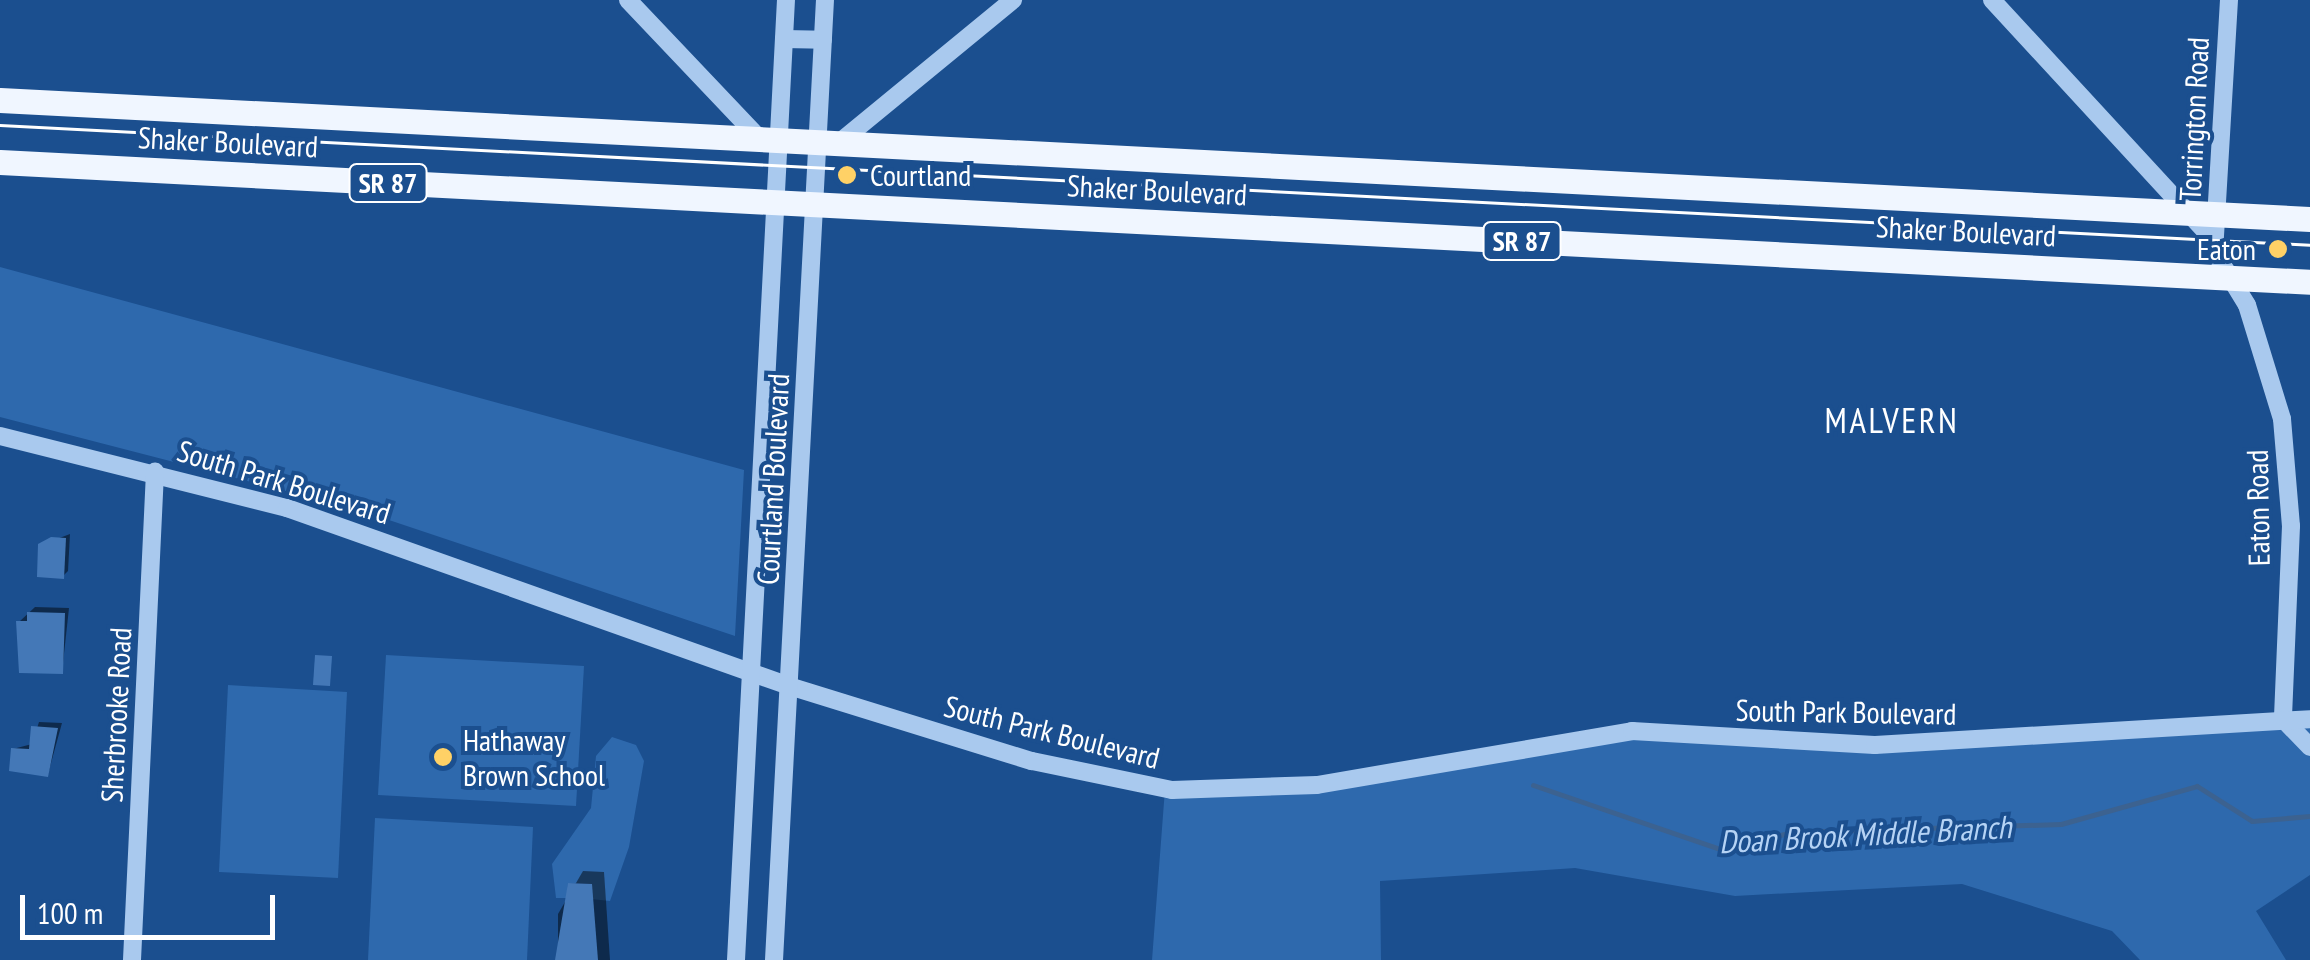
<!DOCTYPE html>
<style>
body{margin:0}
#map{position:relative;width:2310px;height:960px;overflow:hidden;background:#1b4f8f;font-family:"PT Sans Narrow",sans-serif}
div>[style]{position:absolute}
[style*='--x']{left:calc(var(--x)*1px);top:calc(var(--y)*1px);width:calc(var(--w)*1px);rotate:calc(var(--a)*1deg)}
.green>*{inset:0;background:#2e69ad}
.shadow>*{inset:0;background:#0007}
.stream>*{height:5px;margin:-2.5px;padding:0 2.5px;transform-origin:2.5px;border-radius:2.5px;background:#3c6290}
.building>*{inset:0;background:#4478b7}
.minor>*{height:18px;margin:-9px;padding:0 9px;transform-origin:9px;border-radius:9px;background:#a9c9ee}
.major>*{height:25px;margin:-12.5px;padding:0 12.5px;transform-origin:12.5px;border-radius:12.5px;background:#f0f6ff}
.tram>*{height:2.5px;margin:-1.25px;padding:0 1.25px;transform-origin:1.25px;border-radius:1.25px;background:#fff}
.dots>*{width:28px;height:28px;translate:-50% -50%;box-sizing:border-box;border:5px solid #1b4f8f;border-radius:50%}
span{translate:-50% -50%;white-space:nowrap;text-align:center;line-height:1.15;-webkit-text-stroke:8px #1b4f8f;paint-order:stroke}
.shield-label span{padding:2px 8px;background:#1b4f8f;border:2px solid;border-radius:8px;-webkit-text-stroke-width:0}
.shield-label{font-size:28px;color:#fff;font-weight:700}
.street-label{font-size:30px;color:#fff}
.poi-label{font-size:30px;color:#fff}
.left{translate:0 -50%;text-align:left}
.right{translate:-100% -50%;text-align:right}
.water-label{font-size:32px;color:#b5d3f5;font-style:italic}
.quarter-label{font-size:35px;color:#fff;letter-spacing:2.5px}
.scale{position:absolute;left:20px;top:895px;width:255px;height:45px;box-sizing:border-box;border:5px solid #fff;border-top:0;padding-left:12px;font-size:30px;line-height:35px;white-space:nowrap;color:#fff;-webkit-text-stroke:8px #1b4f8f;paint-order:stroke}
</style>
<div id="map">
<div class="green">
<i style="clip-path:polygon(0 267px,744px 470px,735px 636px,359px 510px,0 417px)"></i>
<i style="clip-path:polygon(386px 655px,584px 666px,576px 806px,378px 795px)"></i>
<i style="clip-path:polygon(228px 685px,347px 692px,338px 878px,219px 872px)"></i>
<i style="clip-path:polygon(2310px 719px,2310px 875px,2256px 911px,2286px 960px,2140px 960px,2112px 931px,1962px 884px,1735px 896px,1575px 868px,1380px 881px,1381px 960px,1152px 960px,1165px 789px,1244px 792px,1557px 737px,1773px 741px)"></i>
<i style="clip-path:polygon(612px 737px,636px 745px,644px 761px,629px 847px,610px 901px,591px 899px,591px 884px,568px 883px,567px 898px,556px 898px,552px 864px,591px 808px,596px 756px)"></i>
<i style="clip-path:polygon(375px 818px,533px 827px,527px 960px,368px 960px)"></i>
</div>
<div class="shadow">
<i style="clip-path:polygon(70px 534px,68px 571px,63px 576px,41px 545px)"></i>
<i style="clip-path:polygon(35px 607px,69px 608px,62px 672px,19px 622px)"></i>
<i style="clip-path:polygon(39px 722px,62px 723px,48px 774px,13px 749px,32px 744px)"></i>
<i style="clip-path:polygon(583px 871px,604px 872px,610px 960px,558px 960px,558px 914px)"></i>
</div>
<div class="stream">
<i style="--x:1533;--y:785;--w:198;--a:18.9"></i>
<i style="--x:1720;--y:849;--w:75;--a:-13.1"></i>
<i style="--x:1793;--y:832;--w:268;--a:-1.7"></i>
<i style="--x:2061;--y:824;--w:141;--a:-15.6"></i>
<i style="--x:2197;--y:786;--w:65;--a:32.5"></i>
<i style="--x:2252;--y:821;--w:58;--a:-4.9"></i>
</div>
<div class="building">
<i style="clip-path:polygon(51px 537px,66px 538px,64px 579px,37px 577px,38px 544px)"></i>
<i style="clip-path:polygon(27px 612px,65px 613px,63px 674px,19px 673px,16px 621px,27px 621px)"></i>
<i style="clip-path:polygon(315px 655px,332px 656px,330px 686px,313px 685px)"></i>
<i style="clip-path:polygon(31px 726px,58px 728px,48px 777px,9px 771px,11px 748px,29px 749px)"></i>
<i style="clip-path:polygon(568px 883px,592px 884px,598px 960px,555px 960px)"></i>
</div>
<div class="minor">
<i style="--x:628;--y:0;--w:190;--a:46.5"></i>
<i style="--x:1992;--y:0;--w:328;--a:47.3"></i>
<i style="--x:2229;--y:0;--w:251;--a:93.4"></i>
<i style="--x:2214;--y:251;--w:63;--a:58.6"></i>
<i style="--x:2247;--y:305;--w:119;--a:72.9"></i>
<i style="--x:2282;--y:419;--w:107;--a:85.2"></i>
<i style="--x:2291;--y:526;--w:193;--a:92.4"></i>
<i style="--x:2283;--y:719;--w:39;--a:46"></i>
<i style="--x:784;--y:39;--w:39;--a:1"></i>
<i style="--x:840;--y:142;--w:224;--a:-39.4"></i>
<i style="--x:0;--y:436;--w:296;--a:14.1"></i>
<i style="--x:287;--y:508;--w:533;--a:19.52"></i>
<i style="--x:789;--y:686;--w:254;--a:17.2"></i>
<i style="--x:1032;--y:761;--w:143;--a:11.7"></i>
<i style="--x:1172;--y:790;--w:145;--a:-2"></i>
<i style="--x:1317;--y:785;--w:320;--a:-9.7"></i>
<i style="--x:1632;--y:731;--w:243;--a:3.3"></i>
<i style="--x:1875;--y:745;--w:436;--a:-3.4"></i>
<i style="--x:132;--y:960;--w:489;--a:-87.3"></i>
<i style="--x:736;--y:960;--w:961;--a:-87.02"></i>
<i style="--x:774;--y:960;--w:961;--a:-86.96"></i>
</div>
<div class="major">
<i style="--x:0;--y:100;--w:2313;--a:2.95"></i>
<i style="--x:0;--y:162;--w:2313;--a:2.97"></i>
</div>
<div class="tram">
<i style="--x:0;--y:125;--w:2313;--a:2.97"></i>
</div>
<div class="dots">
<i style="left:847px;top:175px;background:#ffd166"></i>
<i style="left:2278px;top:249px;background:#ffd166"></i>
<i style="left:443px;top:757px;background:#ffd166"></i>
</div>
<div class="shield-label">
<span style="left:388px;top:183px">SR 87</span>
<span style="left:1522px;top:241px">SR 87</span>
</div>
<div class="street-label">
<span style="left:2194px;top:119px;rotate:-87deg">Torrington Road</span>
<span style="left:228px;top:142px;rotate:3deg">Shaker Boulevard</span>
<span style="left:1157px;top:190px;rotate:3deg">Shaker Boulevard</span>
<span style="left:1966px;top:231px;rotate:3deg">Shaker Boulevard</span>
<span style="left:773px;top:479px;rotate:-87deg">Courtland Boulevard</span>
<span style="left:284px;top:482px;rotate:17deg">South Park Boulevard</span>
<span style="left:2258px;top:508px;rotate:-91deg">Eaton Road</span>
<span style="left:1846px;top:712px;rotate:1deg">South Park Boulevard</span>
<span style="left:116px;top:715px;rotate:-87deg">Sherbrooke Road</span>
<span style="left:1052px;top:732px;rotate:14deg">South Park Boulevard</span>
</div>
<div class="poi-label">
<span class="left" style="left:870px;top:175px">Courtland</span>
<span class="right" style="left:2256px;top:249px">Eaton</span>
<span class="left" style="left:463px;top:757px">Hathaway<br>Brown School</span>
</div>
<div class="water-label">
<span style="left:1865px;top:834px;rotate:-3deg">Doan Brook Middle Branch</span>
</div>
<div class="quarter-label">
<span style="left:1892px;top:420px">MALVERN</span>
</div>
<div class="scale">100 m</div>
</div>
